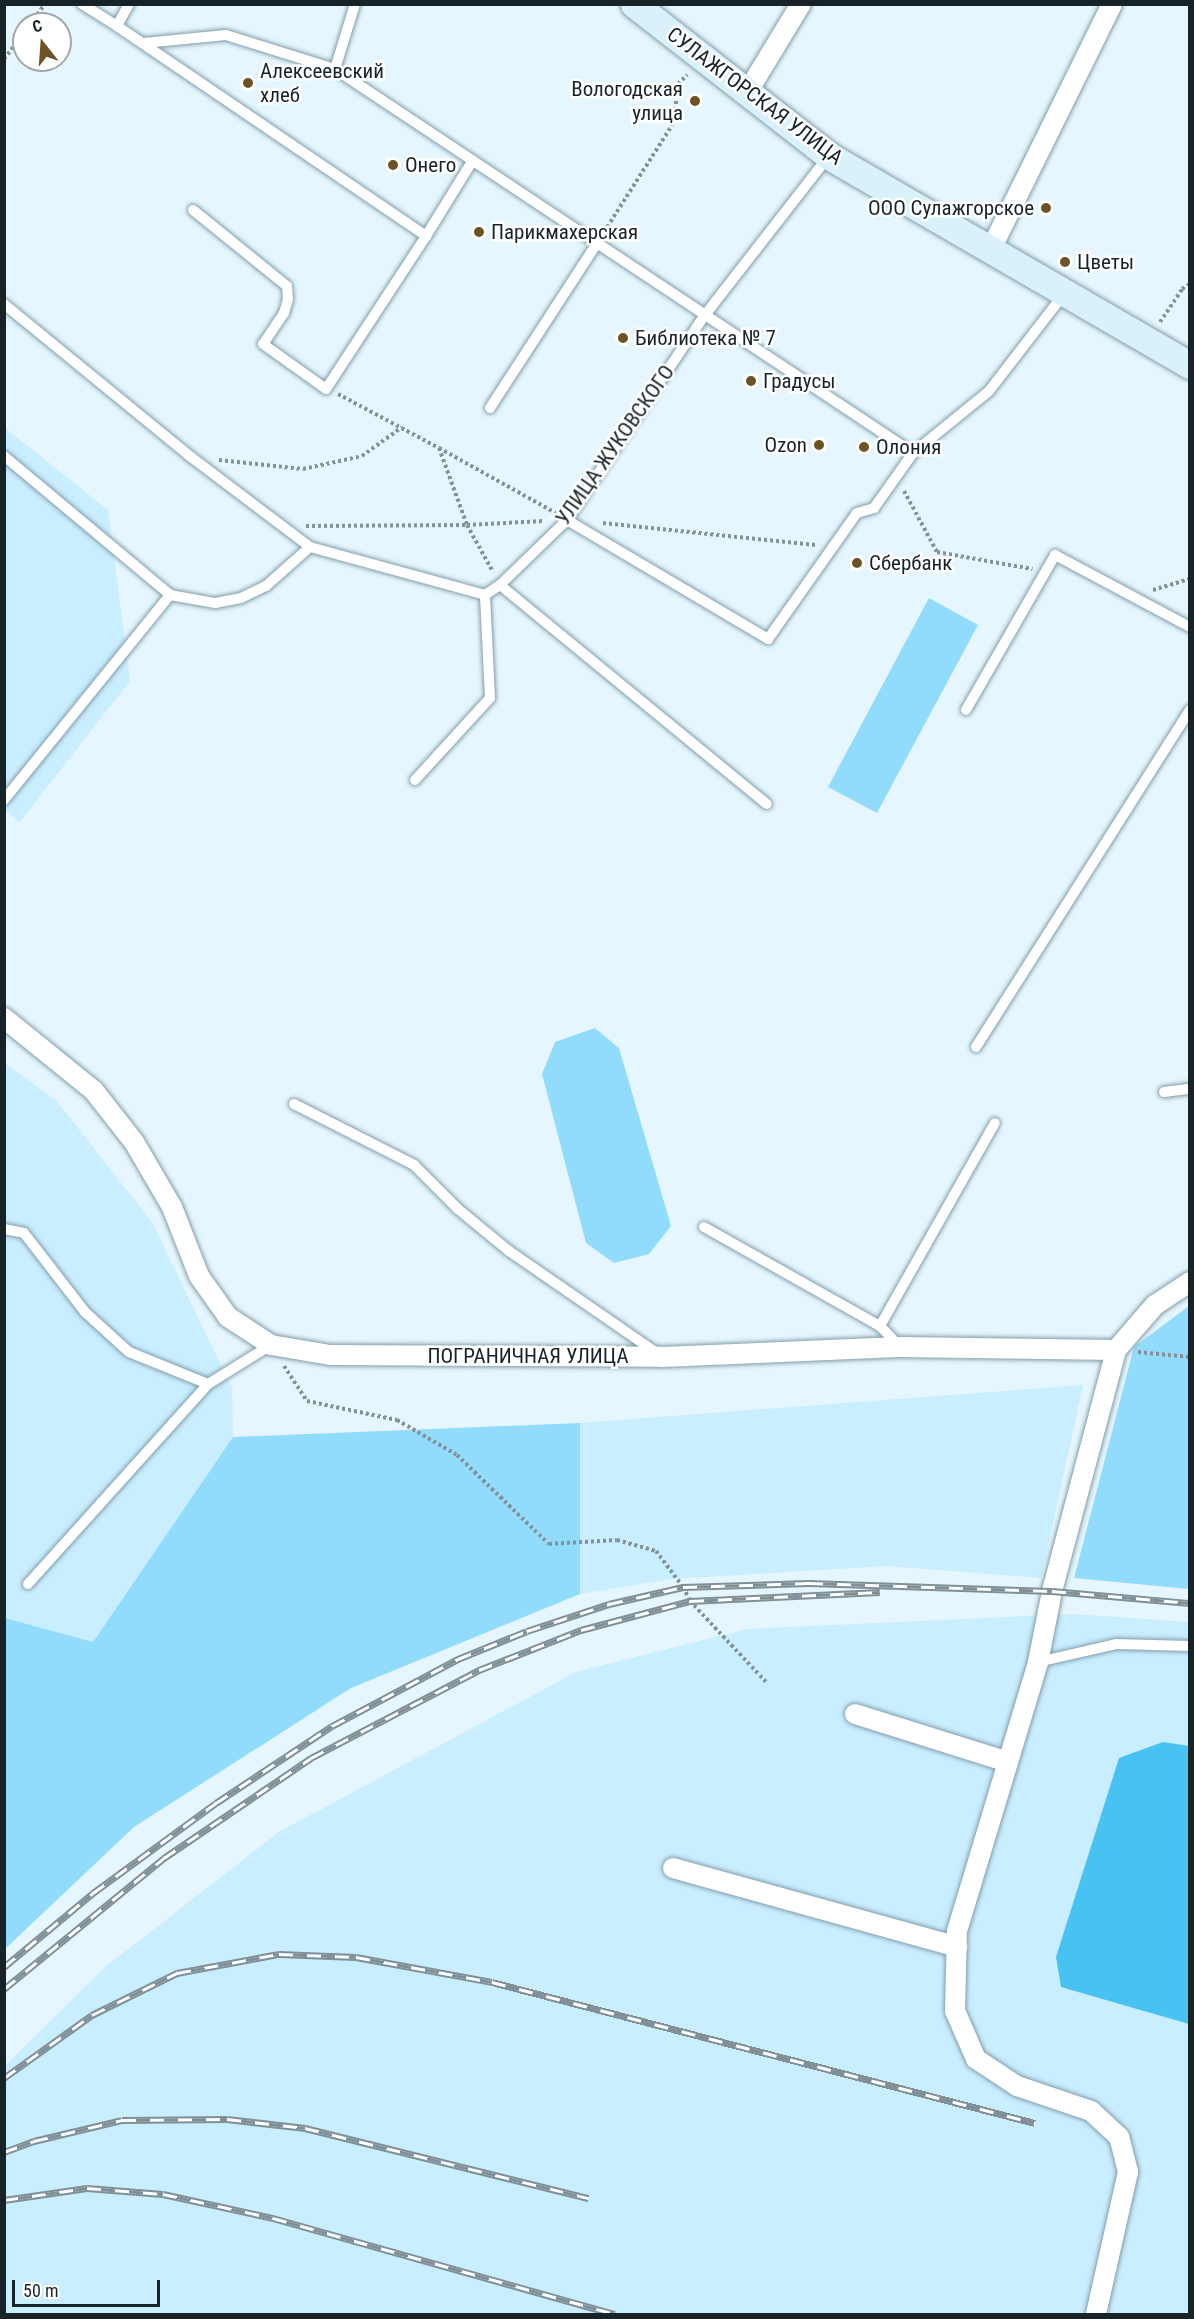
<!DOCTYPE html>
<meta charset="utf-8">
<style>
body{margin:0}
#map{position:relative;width:1194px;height:2319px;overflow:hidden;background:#e5f6fe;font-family:"Roboto Condensed",sans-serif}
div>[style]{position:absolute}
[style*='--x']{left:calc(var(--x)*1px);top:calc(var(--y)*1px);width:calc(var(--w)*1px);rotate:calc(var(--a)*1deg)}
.built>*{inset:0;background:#c9eeff}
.green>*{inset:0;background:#91dcfd}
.water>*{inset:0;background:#48c2f1}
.path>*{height:4px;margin-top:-2px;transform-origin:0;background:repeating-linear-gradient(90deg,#849298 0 3px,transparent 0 6px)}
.roads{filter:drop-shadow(0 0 2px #839eaa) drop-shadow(0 0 2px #839eaa)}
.service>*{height:10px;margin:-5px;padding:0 5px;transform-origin:5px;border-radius:5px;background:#fff}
.minor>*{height:20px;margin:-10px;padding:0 10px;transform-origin:10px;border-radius:10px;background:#fff}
.secondary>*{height:27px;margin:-13.5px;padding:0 13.5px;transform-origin:13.5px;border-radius:13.5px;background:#d9f1fb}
.rail>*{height:7px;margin-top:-3.5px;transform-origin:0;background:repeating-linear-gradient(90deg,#fff 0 14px,#818f96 0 28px);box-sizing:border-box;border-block:2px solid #818f96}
.dots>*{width:16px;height:16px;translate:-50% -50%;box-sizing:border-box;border:3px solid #fff;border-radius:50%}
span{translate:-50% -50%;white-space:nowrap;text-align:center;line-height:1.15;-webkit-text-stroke:5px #fff;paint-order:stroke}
.poi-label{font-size:21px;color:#182328}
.left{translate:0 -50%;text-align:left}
.right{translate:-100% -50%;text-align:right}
.street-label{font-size:21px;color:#182328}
.frame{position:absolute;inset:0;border:6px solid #182328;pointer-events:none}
.north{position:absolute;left:12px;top:12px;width:60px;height:60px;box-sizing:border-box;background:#fff;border:2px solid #a3a7a9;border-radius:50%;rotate:343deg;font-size:16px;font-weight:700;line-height:24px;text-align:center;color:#182328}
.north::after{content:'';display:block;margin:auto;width:21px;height:27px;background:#6d5224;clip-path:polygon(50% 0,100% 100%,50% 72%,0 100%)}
.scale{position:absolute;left:12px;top:2280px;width:148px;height:27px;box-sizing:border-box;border:3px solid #182328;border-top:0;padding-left:8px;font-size:18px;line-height:21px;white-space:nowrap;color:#182328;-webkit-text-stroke:4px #fff;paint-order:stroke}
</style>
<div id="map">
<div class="built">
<i style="clip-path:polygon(4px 427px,108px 510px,130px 681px,19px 823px,4px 809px)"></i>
<i style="clip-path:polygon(4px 1063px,56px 1100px,152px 1222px,232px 1388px,233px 1437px,93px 1642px,5px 1618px)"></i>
<i style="clip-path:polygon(1083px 1385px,1041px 1578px,887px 1566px,671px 1579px,580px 1594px,580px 1423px)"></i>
<i style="clip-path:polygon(1073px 1614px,1189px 1622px,1189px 2314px,5px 2314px,5px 2066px,104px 1968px,279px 1832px,576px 1672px,747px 1629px)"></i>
</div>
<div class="green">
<i style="clip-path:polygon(929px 598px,978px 625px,877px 813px,828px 787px)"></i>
<i style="clip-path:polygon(595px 1028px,619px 1048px,671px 1226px,649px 1254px,614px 1263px,586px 1243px,542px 1074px,555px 1042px)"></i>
<i style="clip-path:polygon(1189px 1306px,1189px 1589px,1074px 1578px,1134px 1347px)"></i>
<i style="clip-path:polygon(580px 1423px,580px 1594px,351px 1688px,134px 1827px,5px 1949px,5px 1618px,93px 1642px,233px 1437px)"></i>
</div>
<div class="water">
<i style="clip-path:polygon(1163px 1742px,1189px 1746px,1189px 2024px,1061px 1987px,1056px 1957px,1119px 1758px)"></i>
</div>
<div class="path">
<i style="--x:30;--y:24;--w:25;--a:-53"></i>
<i style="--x:4;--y:59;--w:33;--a:-52"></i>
<i style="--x:604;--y:232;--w:130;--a:-57.5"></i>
<i style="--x:674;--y:122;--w:38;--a:-84"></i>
<i style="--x:678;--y:84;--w:13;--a:-45"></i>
<i style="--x:1160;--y:322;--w:40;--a:-56"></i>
<i style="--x:1182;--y:289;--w:9;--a:-32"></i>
<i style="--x:338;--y:394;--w:115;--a:28.1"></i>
<i style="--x:439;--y:448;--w:82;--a:70"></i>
<i style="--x:467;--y:525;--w:54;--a:61"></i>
<i style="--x:439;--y:448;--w:134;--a:29.1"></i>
<i style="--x:219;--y:460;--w:84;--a:6.1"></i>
<i style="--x:303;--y:469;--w:60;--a:-12.4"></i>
<i style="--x:362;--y:456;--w:49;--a:-35.9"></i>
<i style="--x:904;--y:491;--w:69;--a:61.6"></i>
<i style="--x:937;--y:552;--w:97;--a:10.1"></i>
<i style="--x:603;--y:523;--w:214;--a:5.9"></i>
<i style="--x:306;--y:526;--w:161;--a:-0.4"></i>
<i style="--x:467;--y:525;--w:77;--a:-3"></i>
<i style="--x:1153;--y:590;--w:39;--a:-17"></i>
<i style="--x:1138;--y:1352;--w:52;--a:5.5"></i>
<i style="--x:284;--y:1366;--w:42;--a:56.7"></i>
<i style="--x:307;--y:1401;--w:92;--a:11.9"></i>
<i style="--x:397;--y:1420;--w:69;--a:30.3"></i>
<i style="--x:457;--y:1455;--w:128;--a:44.1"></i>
<i style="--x:549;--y:1544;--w:68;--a:-3.4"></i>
<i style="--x:617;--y:1540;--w:41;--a:15.8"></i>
<i style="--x:656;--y:1551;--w:45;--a:53.1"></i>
<i style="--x:683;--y:1587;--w:16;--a:63"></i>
<i style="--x:690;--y:1601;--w:112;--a:46.8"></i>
</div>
<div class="roads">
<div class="service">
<i style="--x:82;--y:4;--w:41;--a:32.2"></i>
<i style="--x:129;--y:4;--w:25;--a:119"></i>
<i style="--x:117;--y:26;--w:374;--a:34.2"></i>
<i style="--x:426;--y:236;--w:89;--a:-58.3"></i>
<i style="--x:144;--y:43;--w:82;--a:-5.6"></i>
<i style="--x:226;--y:35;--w:114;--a:17.3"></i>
<i style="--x:335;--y:69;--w:315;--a:33.6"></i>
<i style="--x:335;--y:69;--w:68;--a:-72.9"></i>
<i style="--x:193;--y:210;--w:121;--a:39"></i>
<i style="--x:287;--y:286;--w:13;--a:86"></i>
<i style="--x:288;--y:299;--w:15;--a:106"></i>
<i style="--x:284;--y:313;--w:37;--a:124"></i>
<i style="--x:263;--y:344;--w:77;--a:35.5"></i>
<i style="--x:326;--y:389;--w:183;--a:-56.8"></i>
<i style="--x:4;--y:304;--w:242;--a:39.3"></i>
<i style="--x:191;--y:457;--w:149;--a:37.1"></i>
<i style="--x:490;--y:408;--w:197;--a:-57"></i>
<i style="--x:597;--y:243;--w:379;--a:33.6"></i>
<i style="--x:4;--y:456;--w:217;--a:39.9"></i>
<i style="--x:170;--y:595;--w:46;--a:10.1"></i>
<i style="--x:215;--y:603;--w:26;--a:-11"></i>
<i style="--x:241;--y:598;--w:28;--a:-26"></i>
<i style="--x:266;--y:586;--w:59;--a:-41.6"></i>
<i style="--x:310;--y:547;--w:181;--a:15.3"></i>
<i style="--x:485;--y:595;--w:18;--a:-34"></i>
<i style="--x:500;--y:585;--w:93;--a:-44.1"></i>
<i style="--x:567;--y:520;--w:247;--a:-56.1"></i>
<i style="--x:705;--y:315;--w:202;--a:-52.1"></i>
<i style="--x:567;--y:520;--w:234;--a:30.6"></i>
<i style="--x:768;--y:639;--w:154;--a:-54.8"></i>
<i style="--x:857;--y:513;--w:18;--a:-16"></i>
<i style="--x:874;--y:508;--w:67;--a:-54.7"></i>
<i style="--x:913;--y:453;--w:98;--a:-39.2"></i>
<i style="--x:989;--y:391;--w:123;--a:-52.3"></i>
<i style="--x:500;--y:585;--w:345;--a:39.4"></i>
<i style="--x:966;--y:710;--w:179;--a:-60.1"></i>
<i style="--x:1055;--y:555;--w:153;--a:28.1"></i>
<i style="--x:415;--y:780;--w:111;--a:-47.6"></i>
<i style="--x:490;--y:698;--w:103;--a:-92.8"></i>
<i style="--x:4;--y:800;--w:264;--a:-51"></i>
<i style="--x:976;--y:1047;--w:399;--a:-57.6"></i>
<i style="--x:1164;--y:1092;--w:26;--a:-7"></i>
<i style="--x:294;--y:1104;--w:135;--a:26.9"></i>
<i style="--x:414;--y:1165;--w:62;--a:45"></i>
<i style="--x:458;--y:1209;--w:66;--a:39.5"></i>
<i style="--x:509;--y:1251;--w:183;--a:34.6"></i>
<i style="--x:704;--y:1227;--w:202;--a:29.4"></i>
<i style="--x:880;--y:1326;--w:28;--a:46"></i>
<i style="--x:4;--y:1229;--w:20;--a:11"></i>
<i style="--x:24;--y:1233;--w:100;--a:52.3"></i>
<i style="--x:85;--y:1312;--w:59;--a:42.3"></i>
<i style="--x:129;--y:1352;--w:85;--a:22.1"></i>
<i style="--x:880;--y:1326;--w:233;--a:-60.5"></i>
<i style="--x:28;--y:1584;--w:269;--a:-48"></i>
<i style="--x:208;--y:1384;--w:74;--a:-31.8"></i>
<i style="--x:1038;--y:1662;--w:80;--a:-13"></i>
<i style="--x:1116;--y:1644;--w:74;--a:1.5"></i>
</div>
<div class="minor">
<i style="--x:748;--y:91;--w:102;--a:-58.7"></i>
<i style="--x:990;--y:251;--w:275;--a:-63.7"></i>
<i style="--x:4;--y:1018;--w:116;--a:39"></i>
<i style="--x:94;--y:1091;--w:65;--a:51.9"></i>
<i style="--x:134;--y:1142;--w:75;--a:59.7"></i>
<i style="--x:172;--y:1207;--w:74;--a:68.6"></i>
<i style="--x:199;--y:1276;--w:50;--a:54.7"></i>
<i style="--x:228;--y:1317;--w:51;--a:33.1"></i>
<i style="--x:271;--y:1345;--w:60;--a:9.6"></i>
<i style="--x:330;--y:1355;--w:332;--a:0.3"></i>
<i style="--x:662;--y:1357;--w:237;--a:-2.4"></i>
<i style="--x:899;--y:1347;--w:217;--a:0.8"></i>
<i style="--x:1116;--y:1350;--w:60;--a:-49.1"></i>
<i style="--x:1155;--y:1305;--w:42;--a:-33.3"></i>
<i style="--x:855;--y:1714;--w:160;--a:17.4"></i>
<i style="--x:673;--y:1868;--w:295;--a:15.5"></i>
<i style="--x:1096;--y:2314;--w:146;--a:-77.3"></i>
<i style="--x:1128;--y:2172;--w:36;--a:-104"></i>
<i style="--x:1119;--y:2137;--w:38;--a:-137"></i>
<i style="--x:1091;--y:2111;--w:78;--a:-161.3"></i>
<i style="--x:1017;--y:2086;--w:49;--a:-146.6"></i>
<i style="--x:976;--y:2059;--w:52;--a:-113.6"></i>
<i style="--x:955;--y:2011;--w:80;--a:-88.6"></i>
<i style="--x:957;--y:1931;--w:281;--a:-73.2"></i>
<i style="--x:1038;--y:1662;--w:72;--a:-78.8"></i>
<i style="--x:1052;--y:1591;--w:249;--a:-75.1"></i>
</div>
<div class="secondary">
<i style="--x:634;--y:4;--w:247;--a:37.9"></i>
<i style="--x:829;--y:156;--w:417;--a:30.1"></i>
</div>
</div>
<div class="rail">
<i style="--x:4;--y:1967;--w:116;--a:-39.7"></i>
<i style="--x:93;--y:1893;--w:152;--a:-36.2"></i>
<i style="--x:216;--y:1803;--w:139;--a:-33.6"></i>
<i style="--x:332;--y:1726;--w:143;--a:-28"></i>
<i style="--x:458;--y:1659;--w:74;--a:-22.1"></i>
<i style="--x:527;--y:1631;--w:86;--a:-18.2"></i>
<i style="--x:609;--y:1604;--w:76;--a:-12.9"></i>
<i style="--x:683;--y:1587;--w:126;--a:-1.8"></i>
<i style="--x:809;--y:1583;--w:243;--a:1.9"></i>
<i style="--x:1052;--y:1591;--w:139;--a:5"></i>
<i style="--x:4;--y:1989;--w:207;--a:-39.3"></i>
<i style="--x:164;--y:1858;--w:178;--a:-34.2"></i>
<i style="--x:311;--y:1758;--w:190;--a:-27.6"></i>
<i style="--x:479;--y:1670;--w:110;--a:-21.4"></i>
<i style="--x:581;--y:1630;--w:113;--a:-14.9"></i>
<i style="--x:690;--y:1601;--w:190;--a:-2.7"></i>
<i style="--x:4;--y:2078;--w:108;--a:-35.6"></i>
<i style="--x:92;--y:2015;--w:95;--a:-26.3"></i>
<i style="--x:177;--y:1973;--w:104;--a:-10.6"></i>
<i style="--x:279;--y:1954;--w:77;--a:2.2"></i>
<i style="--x:356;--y:1957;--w:138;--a:10.4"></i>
<i style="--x:492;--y:1982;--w:561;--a:14.56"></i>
<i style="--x:4;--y:2152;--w:32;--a:-20"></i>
<i style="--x:34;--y:2141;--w:90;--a:-13.4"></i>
<i style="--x:122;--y:2120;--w:105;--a:-0.5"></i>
<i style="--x:227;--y:2119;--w:79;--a:6.6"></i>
<i style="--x:305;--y:2128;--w:292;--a:13.9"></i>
<i style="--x:4;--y:2200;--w:84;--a:-8.2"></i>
<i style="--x:87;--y:2188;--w:76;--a:4.5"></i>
<i style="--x:163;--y:2194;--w:113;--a:12.3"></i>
<i style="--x:273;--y:2218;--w:355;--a:15.7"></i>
</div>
<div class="dots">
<i style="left:248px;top:83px;background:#6d5224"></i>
<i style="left:695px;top:101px;background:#6d5224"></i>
<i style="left:393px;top:165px;background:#6d5224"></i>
<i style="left:1046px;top:208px;background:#6d5224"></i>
<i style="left:479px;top:232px;background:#6d5224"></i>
<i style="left:1065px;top:262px;background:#6d5224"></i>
<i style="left:623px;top:338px;background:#6d5224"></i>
<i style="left:751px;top:381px;background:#6d5224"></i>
<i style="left:819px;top:445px;background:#6d5224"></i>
<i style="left:864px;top:447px;background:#6d5224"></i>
<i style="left:857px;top:563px;background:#6d5224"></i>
</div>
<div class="poi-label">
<span class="left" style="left:260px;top:83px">Алексеевский<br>хлеб</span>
<span class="right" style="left:683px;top:101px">Вологодская<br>улица</span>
<span class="left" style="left:405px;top:165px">Онего</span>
<span class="right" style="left:1034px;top:208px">ООО Сулажгорское</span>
<span class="left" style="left:491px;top:232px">Парикмахерская</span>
<span class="left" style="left:1077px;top:262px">Цветы</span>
<span class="left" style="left:635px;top:338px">Библиотека № 7</span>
<span class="left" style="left:763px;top:381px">Градусы</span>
<span class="right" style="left:807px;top:445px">Ozon</span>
<span class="left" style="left:876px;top:447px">Олония</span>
<span class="left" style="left:869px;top:563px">Сбербанк</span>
</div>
<div class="street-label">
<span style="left:755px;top:96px;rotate:37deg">СУЛАЖГОРСКАЯ УЛИЦА</span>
<span style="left:615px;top:445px;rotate:-55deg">УЛИЦА ЖУКОВСКОГО</span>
<span style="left:528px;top:1356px">ПОГРАНИЧНАЯ УЛИЦА</span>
</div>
<div class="frame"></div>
<div class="north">С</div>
<div class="scale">50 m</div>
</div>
